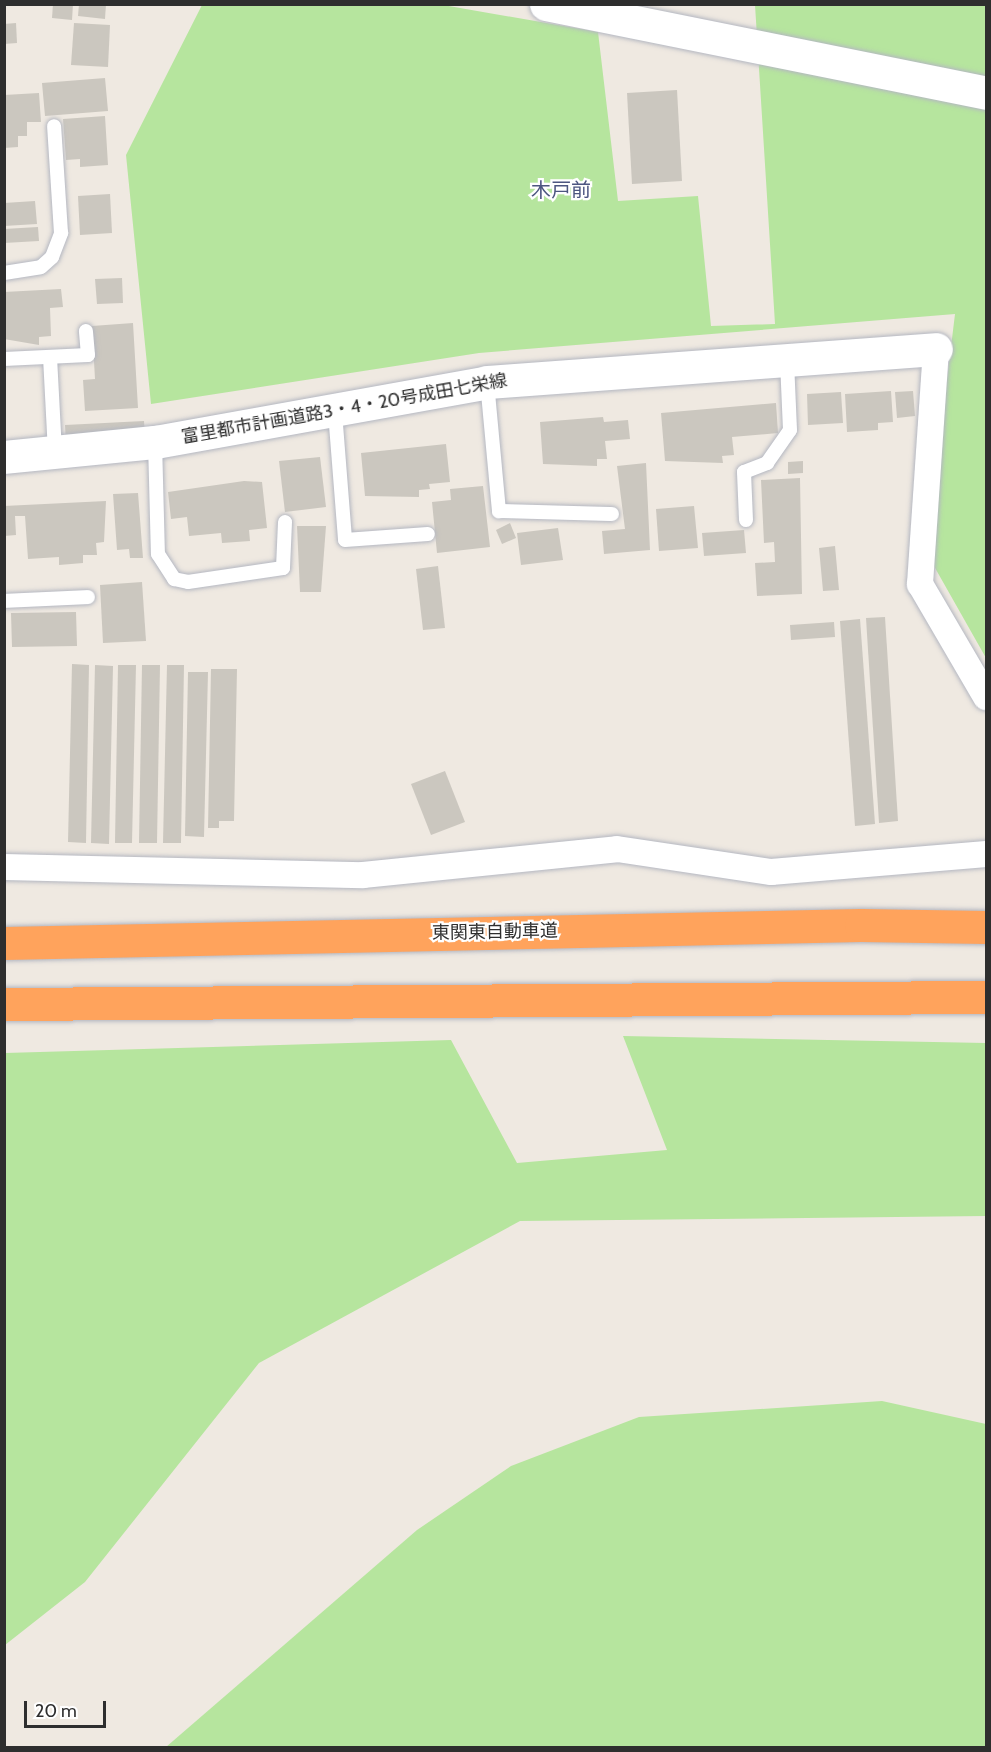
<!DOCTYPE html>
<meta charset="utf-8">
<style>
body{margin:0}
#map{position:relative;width:991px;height:1752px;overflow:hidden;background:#efe9e1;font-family:Cabin,"Noto Sans JP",sans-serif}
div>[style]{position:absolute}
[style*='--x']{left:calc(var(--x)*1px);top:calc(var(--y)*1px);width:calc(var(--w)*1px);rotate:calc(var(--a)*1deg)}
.green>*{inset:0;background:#b6e59e}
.building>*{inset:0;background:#cbc7bf}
.roads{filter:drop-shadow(0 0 2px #b4b7c1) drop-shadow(0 0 2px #b4b7c1)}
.lane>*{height:14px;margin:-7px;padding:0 7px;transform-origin:7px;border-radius:7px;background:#fff}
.street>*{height:26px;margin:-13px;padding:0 13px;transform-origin:13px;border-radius:13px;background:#fff}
.secondary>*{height:33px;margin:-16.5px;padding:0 16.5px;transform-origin:16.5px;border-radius:16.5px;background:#fff}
.highway>*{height:33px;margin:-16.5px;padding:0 16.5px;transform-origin:16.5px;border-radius:16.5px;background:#ffa35c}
span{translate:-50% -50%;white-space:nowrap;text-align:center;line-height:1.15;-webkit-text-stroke:4.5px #fff;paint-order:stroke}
.street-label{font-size:18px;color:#2e2e2e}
.neighbourhood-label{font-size:20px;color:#4d5680}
.frame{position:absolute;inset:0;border:6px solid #2e2e2e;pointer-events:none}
.scale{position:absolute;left:24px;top:1701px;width:82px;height:27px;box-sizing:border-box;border:3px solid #2e2e2e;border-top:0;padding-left:8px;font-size:18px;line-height:21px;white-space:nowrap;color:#2e2e2e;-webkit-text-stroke:4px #fff;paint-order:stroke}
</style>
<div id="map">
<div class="green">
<i style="clip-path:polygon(202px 5px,443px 5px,598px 32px,618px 201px,698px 196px,711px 326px,775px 324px,755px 5px,986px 5px,986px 658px,926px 552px,955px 314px,479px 353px,151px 404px,126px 155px)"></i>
<i style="clip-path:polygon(623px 1036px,986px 1043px,986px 1216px,520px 1221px,259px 1363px,85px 1582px,5px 1645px,5px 1053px,451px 1040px,517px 1163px,667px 1150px)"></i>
<i style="clip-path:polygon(882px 1401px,986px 1424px,986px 1747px,166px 1747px,417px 1530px,511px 1466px,639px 1417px)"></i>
</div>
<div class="building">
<i style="clip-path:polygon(53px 4px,73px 4px,72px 20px,52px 18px)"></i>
<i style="clip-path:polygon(79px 4px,106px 4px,105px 19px,78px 16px)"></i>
<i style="clip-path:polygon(16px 23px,17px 43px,4px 44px,4px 24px)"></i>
<i style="clip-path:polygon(74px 23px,110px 25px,108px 67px,71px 65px)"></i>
<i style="clip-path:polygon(105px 78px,108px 111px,45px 116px,42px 83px)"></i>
<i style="clip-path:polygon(677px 90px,682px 181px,632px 184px,627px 93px)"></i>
<i style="clip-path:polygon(39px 93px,41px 122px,27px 122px,27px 136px,18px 136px,18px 147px,4px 148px,4px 95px)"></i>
<i style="clip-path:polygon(105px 116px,108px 165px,80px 167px,80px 159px,66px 160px,63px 119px)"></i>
<i style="clip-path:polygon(110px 194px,112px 233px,80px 235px,78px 196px)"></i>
<i style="clip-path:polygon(35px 201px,37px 224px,4px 226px,4px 203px)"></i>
<i style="clip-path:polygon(38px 227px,39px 241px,4px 243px,4px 229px)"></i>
<i style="clip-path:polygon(122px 278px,123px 303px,97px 304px,95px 279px)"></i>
<i style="clip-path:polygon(61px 289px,63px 307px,50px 308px,51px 336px,39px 337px,39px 345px,4px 339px,4px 292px)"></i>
<i style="clip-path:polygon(133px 323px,138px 408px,85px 411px,83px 380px,95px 379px,92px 326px)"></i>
<i style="clip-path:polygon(891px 391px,893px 422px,878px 423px,878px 430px,847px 432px,845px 394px)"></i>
<i style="clip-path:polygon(913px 391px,915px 416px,897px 418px,895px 392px)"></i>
<i style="clip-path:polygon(841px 392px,843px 423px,808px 425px,807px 394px)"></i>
<i style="clip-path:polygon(776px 403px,778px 433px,732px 437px,734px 455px,722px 456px,723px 463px,665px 461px,661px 413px)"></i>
<i style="clip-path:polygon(603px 417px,604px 422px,628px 420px,630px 439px,605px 441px,607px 459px,597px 459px,597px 466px,543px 464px,540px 422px)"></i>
<i style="clip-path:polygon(144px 421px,145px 438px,66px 443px,65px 425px)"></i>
<i style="clip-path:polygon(446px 444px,450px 482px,429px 484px,430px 489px,419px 490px,419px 497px,365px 496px,361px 453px)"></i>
<i style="clip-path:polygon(320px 457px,326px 507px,285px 512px,279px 461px)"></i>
<i style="clip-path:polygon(803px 461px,803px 473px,788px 474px,788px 462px)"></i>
<i style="clip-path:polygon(646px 463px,650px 550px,604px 554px,602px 531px,625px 529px,617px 466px)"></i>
<i style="clip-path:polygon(800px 478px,802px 594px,757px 596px,755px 563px,775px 562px,774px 542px,764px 543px,761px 480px)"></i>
<i style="clip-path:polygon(244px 481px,262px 482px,267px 528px,249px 530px,250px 541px,222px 543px,221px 533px,189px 536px,187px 517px,171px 519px,168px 492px)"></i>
<i style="clip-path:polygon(483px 486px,490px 547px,437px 553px,432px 502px,451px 500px,450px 489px)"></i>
<i style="clip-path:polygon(138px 493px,143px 558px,130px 558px,129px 549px,117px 550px,113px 494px)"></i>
<i style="clip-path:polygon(106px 501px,104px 542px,96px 543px,97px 555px,83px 555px,83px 563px,59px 565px,59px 557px,28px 559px,25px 516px,15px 516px,16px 535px,4px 536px,4px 506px)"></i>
<i style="clip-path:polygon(694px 506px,698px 548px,659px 551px,656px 509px)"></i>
<i style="clip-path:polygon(510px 523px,516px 538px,502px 544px,496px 530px)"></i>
<i style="clip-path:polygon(297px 526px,326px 526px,321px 592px,300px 592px)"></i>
<i style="clip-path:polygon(558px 528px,563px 560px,521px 565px,517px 533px)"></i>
<i style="clip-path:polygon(744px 530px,746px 553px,704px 556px,702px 533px)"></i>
<i style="clip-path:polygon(835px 546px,839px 590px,823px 591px,819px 548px)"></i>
<i style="clip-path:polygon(438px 566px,445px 628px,423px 630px,416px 569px)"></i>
<i style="clip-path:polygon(142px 582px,146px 641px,103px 643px,100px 585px)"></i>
<i style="clip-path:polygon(76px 612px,77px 646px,12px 647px,11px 613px)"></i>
<i style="clip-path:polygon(885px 617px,898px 821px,879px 823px,866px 618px)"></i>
<i style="clip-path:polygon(860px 619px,875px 824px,855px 826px,840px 621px)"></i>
<i style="clip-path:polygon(834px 622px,835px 637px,791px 640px,790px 625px)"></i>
<i style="clip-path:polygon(72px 664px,89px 665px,86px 843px,68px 842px)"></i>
<i style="clip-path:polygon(95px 665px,113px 666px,109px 844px,91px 843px)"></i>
<i style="clip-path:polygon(118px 665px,136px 665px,132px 843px,115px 843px)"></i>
<i style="clip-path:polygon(142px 665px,160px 665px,157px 843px,139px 843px)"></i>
<i style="clip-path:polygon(167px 665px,184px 665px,181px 843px,163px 843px)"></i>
<i style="clip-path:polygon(211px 669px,237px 669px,234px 821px,219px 821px,219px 828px,208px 828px)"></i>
<i style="clip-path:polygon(188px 672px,208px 672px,204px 837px,185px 836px)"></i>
<i style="clip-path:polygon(445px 771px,465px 822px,431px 835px,411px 784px)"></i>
</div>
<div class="roads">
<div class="lane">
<i style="--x:4;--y:273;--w:37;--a:-9"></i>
<i style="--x:41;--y:267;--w:15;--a:-42"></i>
<i style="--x:52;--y:257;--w:26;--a:-69"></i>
<i style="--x:61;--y:233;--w:107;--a:-93.7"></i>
<i style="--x:50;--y:357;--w:97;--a:87"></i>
<i style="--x:4;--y:359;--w:84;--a:-2.7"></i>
<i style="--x:88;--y:355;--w:24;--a:-95"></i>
<i style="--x:487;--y:382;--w:130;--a:84.7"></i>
<i style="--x:499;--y:511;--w:113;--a:1.5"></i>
<i style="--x:335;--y:412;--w:128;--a:85.5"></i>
<i style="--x:345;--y:540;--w:83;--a:-4.1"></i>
<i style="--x:155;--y:442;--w:112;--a:88.5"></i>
<i style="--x:158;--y:554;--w:30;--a:57"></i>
<i style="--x:174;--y:579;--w:14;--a:12"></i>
<i style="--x:188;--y:582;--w:96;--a:-8.4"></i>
<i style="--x:283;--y:568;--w:46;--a:-87.5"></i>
<i style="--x:746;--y:520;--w:48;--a:-92.4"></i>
<i style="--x:744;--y:472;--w:25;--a:-21"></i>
<i style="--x:767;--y:463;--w:40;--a:-55.1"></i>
<i style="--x:790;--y:430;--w:70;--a:-92.5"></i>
<i style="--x:4;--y:601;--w:84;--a:-2.7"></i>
</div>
<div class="street">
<i style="--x:936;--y:349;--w:236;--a:93.9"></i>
<i style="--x:920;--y:584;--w:131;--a:59.7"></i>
<i style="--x:4;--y:867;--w:359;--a:1.3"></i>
<i style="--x:363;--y:875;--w:255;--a:-5.8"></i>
<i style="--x:617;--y:849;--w:156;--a:8.5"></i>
<i style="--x:771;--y:872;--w:216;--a:-4.8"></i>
</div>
<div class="secondary">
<i style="--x:546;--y:4;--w:449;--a:11.4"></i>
<i style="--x:4;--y:457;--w:152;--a:-5.7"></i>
<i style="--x:155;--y:442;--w:337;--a:-10.2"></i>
<i style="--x:487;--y:382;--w:450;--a:-4.2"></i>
</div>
<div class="highway">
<i style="--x:4;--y:943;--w:857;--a:-1.2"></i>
<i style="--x:861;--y:925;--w:125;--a:0.9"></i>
<i style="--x:4;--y:1004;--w:982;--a:-0.41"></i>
</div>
</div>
<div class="street-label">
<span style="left:344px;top:409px;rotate:-10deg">富里都市計画道路3・4・20号成田七栄線</span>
<span style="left:495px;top:932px;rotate:-1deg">東関東自動車道</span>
</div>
<div class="neighbourhood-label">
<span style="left:561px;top:190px">木戸前</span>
</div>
<div class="frame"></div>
<div class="scale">20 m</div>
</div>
